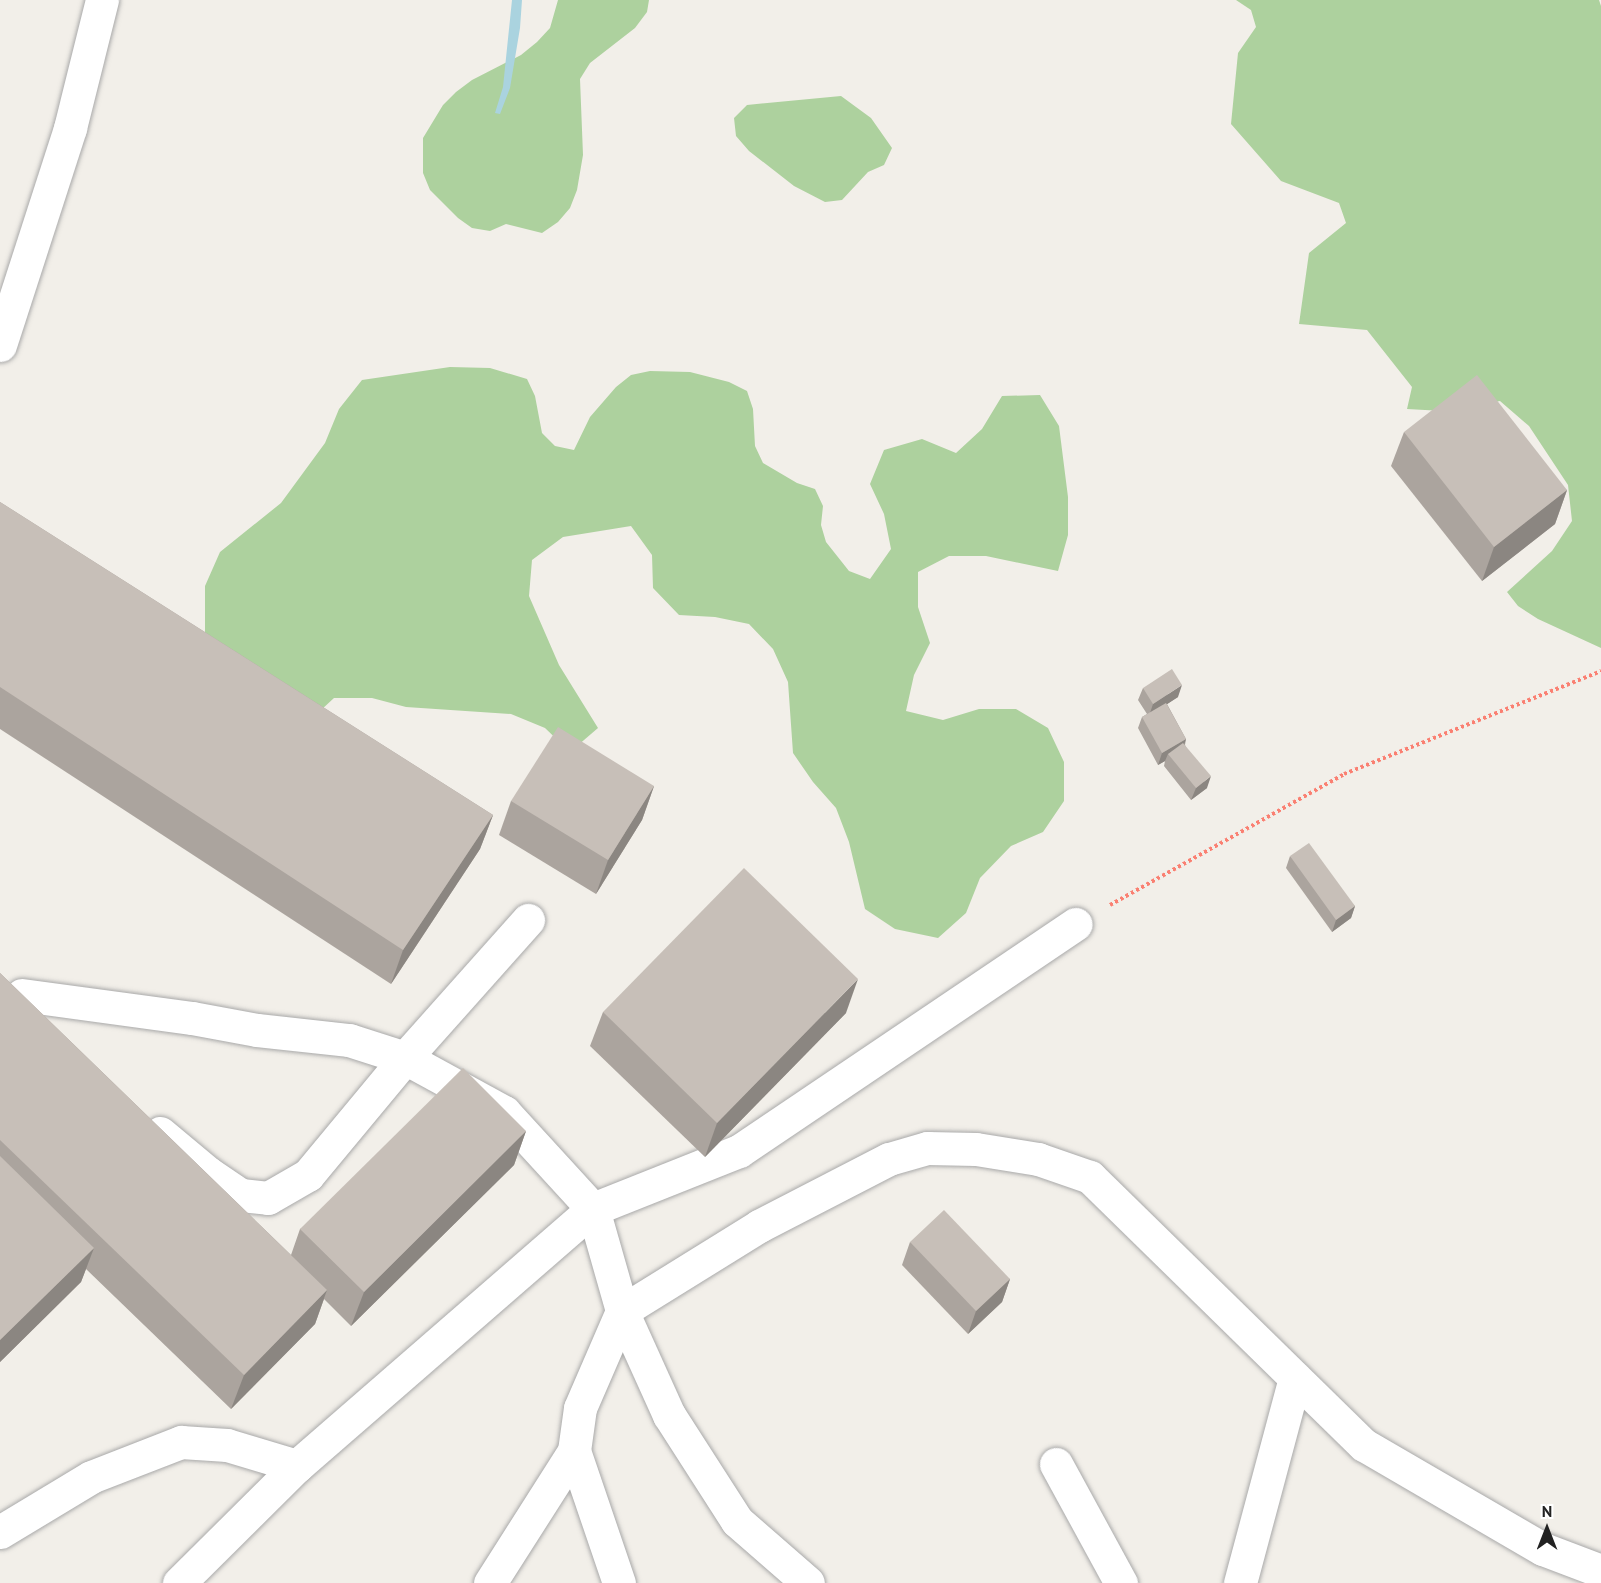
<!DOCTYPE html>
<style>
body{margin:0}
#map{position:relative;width:1601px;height:1583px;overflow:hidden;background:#f2efe9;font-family:"PT Sans",sans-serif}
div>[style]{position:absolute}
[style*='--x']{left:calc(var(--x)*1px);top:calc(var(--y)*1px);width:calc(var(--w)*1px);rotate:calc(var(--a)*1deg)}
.forest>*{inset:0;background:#add19e}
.water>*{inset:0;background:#aad3df}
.path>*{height:4px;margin-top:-2px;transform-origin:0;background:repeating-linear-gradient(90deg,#fa8072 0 3px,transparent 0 6px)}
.roads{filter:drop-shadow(0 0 2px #a9a9a9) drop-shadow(0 0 2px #a9a9a9)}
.minor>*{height:33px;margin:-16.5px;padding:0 16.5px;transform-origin:16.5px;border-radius:16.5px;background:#fff}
.wall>*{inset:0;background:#aba49e}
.shaded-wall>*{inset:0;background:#8b8681}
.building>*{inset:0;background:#c7bfb8}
span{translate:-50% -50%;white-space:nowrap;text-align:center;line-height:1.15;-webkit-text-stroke:4.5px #fff;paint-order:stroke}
.north{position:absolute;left:1517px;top:1499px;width:60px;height:60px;-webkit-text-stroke:4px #fff;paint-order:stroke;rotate:0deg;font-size:16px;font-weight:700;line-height:24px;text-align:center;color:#222}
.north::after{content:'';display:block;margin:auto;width:21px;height:27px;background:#222;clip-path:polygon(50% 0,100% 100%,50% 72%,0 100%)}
</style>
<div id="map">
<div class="forest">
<i style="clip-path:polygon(558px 0,649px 0,647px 12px,635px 28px,590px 63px,580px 79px,583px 155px,577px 190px,570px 208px,558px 222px,542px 233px,506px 224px,490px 231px,472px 228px,458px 218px,430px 190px,423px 173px,423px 138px,443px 105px,456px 92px,472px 80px,521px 55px,537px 42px,550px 28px)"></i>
<i style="clip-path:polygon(1236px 0,1599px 0,1601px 6px,1601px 648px,1538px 619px,1518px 606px,1507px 592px,1552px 551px,1572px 521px,1568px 485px,1529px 426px,1500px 401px,1443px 411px,1407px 409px,1412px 387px,1367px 330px,1299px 324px,1309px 253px,1346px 223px,1339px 203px,1281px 181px,1231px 124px,1238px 53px,1256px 27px,1251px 10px)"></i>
<i style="clip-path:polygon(841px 96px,871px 118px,892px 148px,884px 165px,868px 172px,842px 200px,825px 202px,794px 186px,749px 151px,736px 136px,734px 118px,747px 105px)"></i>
<i style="clip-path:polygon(450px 367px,490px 368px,527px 379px,535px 396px,542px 433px,555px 446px,574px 450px,590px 417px,616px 387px,631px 375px,650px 371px,690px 372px,729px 382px,747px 391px,753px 409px,755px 446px,763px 463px,797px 483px,815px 489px,823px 506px,821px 525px,826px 542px,849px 571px,870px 579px,891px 549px,884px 514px,870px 484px,884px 450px,922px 439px,956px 453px,982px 429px,1002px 396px,1040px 395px,1059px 426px,1068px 497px,1068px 535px,1058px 571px,986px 556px,949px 556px,918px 572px,918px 607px,930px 643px,914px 675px,906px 711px,943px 720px,979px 709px,1016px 709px,1048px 728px,1064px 762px,1064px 801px,1043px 832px,1011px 846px,980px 878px,966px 913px,938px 938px,895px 929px,865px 909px,849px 842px,836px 808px,813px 782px,793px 753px,788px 682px,773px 649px,749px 624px,715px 617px,679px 615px,653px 588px,652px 555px,631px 526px,563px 537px,532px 560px,529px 596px,559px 665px,598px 728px,570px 752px,545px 728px,511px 714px,406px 707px,372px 698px,334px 698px,307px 723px,205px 656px,205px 586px,220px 552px,281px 503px,325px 443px,339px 409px,362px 380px)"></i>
</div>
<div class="water">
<i style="clip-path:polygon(512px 0,522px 0,520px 28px,510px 88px,500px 114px,495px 113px,503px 87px)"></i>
</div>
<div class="path">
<i style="--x:1110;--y:905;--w:268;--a:-29.2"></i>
<i style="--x:1344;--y:774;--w:277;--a:-21.8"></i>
</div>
<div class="roads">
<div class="minor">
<i style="--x:0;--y:345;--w:228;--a:-72.1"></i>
<i style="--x:70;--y:128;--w:132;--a:-76"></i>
<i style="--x:22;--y:995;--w:172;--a:7.7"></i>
<i style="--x:192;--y:1018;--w:66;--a:10.5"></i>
<i style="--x:257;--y:1030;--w:93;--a:6.2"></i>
<i style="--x:349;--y:1040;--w:59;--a:17.8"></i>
<i style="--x:405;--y:1058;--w:113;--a:28.6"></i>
<i style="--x:504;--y:1112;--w:132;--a:47.5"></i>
<i style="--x:593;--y:1209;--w:106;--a:74.1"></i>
<i style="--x:622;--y:1311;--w:114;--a:65.7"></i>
<i style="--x:669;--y:1415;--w:126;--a:57.3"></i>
<i style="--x:737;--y:1521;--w:94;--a:41.1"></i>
<i style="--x:160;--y:1133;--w:62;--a:39.8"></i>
<i style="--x:208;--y:1173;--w:40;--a:34"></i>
<i style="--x:241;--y:1195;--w:27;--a:6"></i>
<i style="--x:268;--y:1198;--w:46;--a:-29.9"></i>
<i style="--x:308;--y:1175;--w:152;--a:-50.3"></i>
<i style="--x:405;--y:1058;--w:185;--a:-48.3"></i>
<i style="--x:1056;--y:1464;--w:136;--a:61.4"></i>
<i style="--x:0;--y:1532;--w:106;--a:-31.1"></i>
<i style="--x:91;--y:1477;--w:97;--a:-21.3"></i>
<i style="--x:181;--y:1442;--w:46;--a:3.7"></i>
<i style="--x:227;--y:1445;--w:73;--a:16.7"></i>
<i style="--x:297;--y:1466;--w:392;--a:-41"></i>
<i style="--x:593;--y:1209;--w:157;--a:-21.7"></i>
<i style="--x:739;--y:1151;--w:406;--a:-34"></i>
<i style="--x:179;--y:1583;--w:166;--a:-44.8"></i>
<i style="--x:490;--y:1583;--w:156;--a:-57.5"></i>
<i style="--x:619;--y:1583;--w:139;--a:-108.8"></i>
<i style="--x:574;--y:1451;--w:43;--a:-82.1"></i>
<i style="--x:580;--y:1408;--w:106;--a:-66.6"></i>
<i style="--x:622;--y:1311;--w:161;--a:-31.8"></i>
<i style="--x:759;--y:1226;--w:146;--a:-27.3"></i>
<i style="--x:889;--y:1159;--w:40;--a:-16"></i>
<i style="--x:927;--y:1148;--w:49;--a:1.2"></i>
<i style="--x:976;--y:1149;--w:63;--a:9.2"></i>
<i style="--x:1038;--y:1159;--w:55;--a:19.1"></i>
<i style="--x:1090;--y:1177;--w:383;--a:44.4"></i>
<i style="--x:1364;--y:1445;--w:207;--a:30.2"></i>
<i style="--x:1543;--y:1549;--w:62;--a:20.8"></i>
<i style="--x:1240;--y:1583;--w:212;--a:-75"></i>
</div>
</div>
<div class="wall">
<i style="clip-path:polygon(1404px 432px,1567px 490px,1555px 524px,1482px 581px,1391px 466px)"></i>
<i style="clip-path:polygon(0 502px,493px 815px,480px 849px,391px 984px,0 729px)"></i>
<i style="clip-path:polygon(1143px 688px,1178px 697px,1167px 704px,1186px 739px,1185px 745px,1207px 788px,1191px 800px,1164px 766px,1165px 761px,1158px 765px,1138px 728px,1142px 717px,1147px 714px,1138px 700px)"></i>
<i style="clip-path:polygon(654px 786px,642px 820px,596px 894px,499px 835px,511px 801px)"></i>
<i style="clip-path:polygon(1290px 856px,1355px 906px,1351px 918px,1332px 932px,1286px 868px)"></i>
<i style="clip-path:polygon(0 973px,291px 1255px,300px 1229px,526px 1131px,514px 1165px,351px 1326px,324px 1299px,315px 1324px,231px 1409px,86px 1269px,81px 1282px,0 1362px)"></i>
<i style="clip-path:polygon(603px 1012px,846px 1013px,705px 1157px,590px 1046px)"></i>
<i style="clip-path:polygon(910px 1242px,1010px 1279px,1002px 1302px,968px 1334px,902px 1265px)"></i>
</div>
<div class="shaded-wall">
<i style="clip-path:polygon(1567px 490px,1555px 524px,1482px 581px,1494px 547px)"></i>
<i style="clip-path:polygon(1182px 685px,1178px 697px,1149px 716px,1153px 704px)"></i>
<i style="clip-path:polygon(1186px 739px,1182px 751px,1168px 754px,1165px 761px,1158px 765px,1162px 753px)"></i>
<i style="clip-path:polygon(1211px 776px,1207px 788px,1191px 800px,1196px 788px)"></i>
<i style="clip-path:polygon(654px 786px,642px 820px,596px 894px,608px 860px)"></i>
<i style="clip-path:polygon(493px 815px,480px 849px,391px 984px,403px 950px)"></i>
<i style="clip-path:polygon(1355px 906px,1351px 918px,1332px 932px,1336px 920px)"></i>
<i style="clip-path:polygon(858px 979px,846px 1013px,705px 1157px,717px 1123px)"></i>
<i style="clip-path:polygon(526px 1131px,514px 1165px,351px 1326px,364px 1292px)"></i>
<i style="clip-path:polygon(94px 1248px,81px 1282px,0 1362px,0 1340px)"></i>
<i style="clip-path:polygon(1010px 1279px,1002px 1302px,968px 1334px,976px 1311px)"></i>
<i style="clip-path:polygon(327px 1290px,315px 1324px,231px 1409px,244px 1375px)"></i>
</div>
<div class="building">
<i style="clip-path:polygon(1477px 375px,1567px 490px,1494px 547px,1404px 432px)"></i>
<i style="clip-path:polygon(0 502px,493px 815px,403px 950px,0 687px)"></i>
<i style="clip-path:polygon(1172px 669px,1182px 685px,1153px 704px,1143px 688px)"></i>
<i style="clip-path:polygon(1166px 703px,1186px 739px,1162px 753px,1142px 717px)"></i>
<i style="clip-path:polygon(558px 727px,654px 786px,608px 860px,511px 801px)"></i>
<i style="clip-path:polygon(1183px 743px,1211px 776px,1196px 788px,1168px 754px)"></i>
<i style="clip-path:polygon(1309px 843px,1355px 906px,1336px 920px,1290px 856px)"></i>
<i style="clip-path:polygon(744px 868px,858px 979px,717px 1123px,603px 1012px)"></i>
<i style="clip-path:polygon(0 973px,327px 1290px,244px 1375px,0 1140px)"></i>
<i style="clip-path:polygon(463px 1068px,526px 1131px,364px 1292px,300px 1229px)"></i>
<i style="clip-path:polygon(0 1156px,94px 1248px,0 1340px)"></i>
<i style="clip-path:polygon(944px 1210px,1010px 1279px,976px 1311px,910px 1242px)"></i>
</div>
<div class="north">N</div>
</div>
